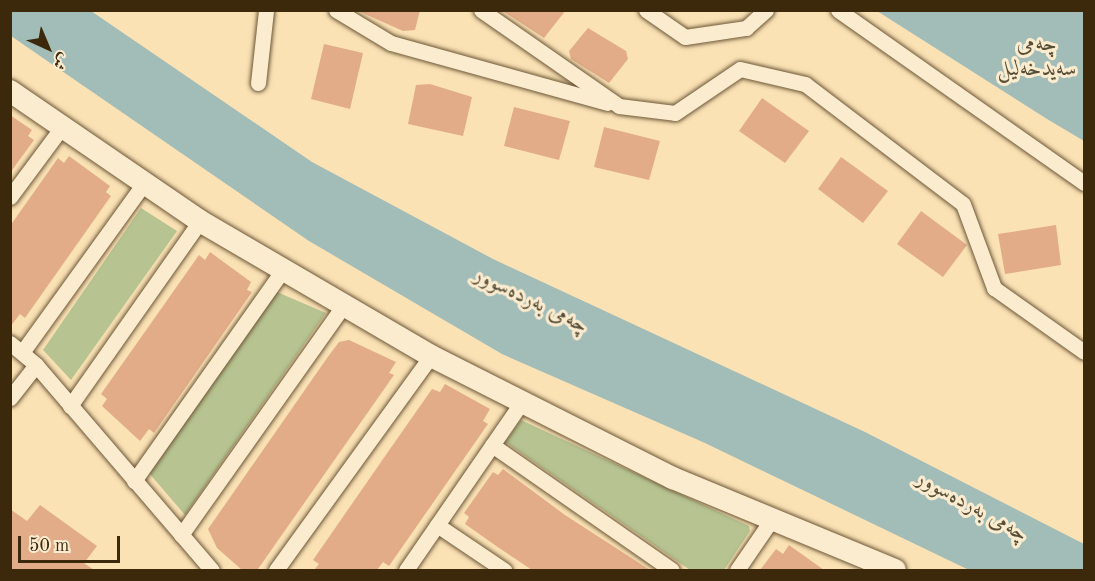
<!DOCTYPE html>
<meta charset="utf-8">
<style>
body{margin:0}
#map{position:relative;width:1095px;height:581px;overflow:hidden;background:#fae2b5;font-family:"Old Standard TT",Amiri,serif}
div>[style]{position:absolute}
[style*='--x']{left:calc(var(--x)*1px);top:calc(var(--y)*1px);width:calc(var(--w)*1px);rotate:calc(var(--a)*1deg)}
.green>*{inset:0;background:#b7c492}
.water>*{inset:0;background:#a2bcb8}
.building>*{inset:0;background:#e3ac89}
.roads{filter:drop-shadow(0 0 2px #6c5636) drop-shadow(0 0 2px #6c5636)}
.street>*{height:15px;margin:-7.5px;padding:0 7.5px;transform-origin:7.5px;border-radius:7.5px;background:#fceccf}
.secondary>*{height:22px;margin:-11px;padding:0 11px;transform-origin:11px;border-radius:11px;background:#fceccf}
span{translate:-50% -50%;white-space:nowrap;text-align:center;line-height:1.15;-webkit-text-stroke:6px #fceccf;paint-order:stroke}
.water-label{font-size:22px;color:#564d36;font-style:italic}
.frame{position:absolute;inset:0;border:12px solid #3c280b;pointer-events:none}
.north{position:absolute;left:18px;top:18px;width:60px;height:60px;-webkit-text-stroke:4px #fceccf;paint-order:stroke;rotate:136deg;font-size:16px;font-weight:700;line-height:24px;text-align:center;color:#3c280b}
.north::after{content:'';display:block;margin:auto;width:21px;height:27px;background:#3c280b;clip-path:polygon(50% 0,100% 100%,50% 72%,0 100%)}
.scale{position:absolute;left:18px;top:536px;width:102px;height:27px;box-sizing:border-box;border:3px solid #3c280b;border-top:0;padding-left:8px;font-size:18px;line-height:21px;white-space:nowrap;color:#3c280b;-webkit-text-stroke:4px #fceccf;paint-order:stroke}
</style>
<div id="map">
<div class="green">
<i style="clip-path:polygon(141px 208px,177px 231px,71px 380px,43px 350px)"></i>
<i style="clip-path:polygon(277px 292px,326px 313px,185px 515px,149px 473px)"></i>
<i style="clip-path:polygon(521px 420px,749px 526px,750px 531px,724px 570px,690px 570px,505px 442px)"></i>
</div>
<div class="water">
<i style="clip-path:polygon(11px 10px,91px 11px,312px 162px,493px 259px,865px 432px,1084px 544px,1084px 570px,969px 570px,705px 443px,502px 354px,309px 241px,11px 36px)"></i>
<i style="clip-path:polygon(877px 11px,1084px 11px,1084px 141px,1047px 119px)"></i>
</div>
<div class="building">
<i style="clip-path:polygon(356px 10px,420px 10px,415px 30px,403px 31px)"></i>
<i style="clip-path:polygon(501px 10px,566px 10px,544px 38px)"></i>
<i style="clip-path:polygon(588px 28px,626px 51px,628px 59px,609px 83px,571px 59px,569px 51px)"></i>
<i style="clip-path:polygon(324px 44px,363px 53px,350px 109px,311px 99px)"></i>
<i style="clip-path:polygon(430px 84px,472px 97px,463px 136px,408px 124px,416px 85px)"></i>
<i style="clip-path:polygon(762px 98px,809px 131px,785px 163px,739px 131px)"></i>
<i style="clip-path:polygon(514px 107px,570px 121px,559px 160px,504px 146px)"></i>
<i style="clip-path:polygon(10px 115px,32px 130px,28px 136px,34px 140px,10px 173px)"></i>
<i style="clip-path:polygon(604px 127px,660px 141px,649px 180px,594px 167px)"></i>
<i style="clip-path:polygon(69px 156px,110px 186px,106px 192px,111px 196px,25px 318px,20px 314px,10px 327px,10px 226px,58px 158px,64px 163px)"></i>
<i style="clip-path:polygon(841px 157px,888px 191px,863px 223px,818px 189px)"></i>
<i style="clip-path:polygon(921px 211px,967px 245px,943px 277px,897px 244px)"></i>
<i style="clip-path:polygon(1056px 225px,1061px 265px,1005px 274px,998px 234px)"></i>
<i style="clip-path:polygon(210px 252px,251px 282px,247px 290px,252px 292px,154px 433px,149px 429px,140px 441px,102px 406px,107px 399px,101px 394px,199px 255px,205px 260px)"></i>
<i style="clip-path:polygon(349px 340px,396px 362px,389px 373px,394px 375px,258px 569px,242px 570px,217px 548px,208px 529px,327px 358px,339px 342px)"></i>
<i style="clip-path:polygon(445px 384px,490px 409px,483px 421px,488px 424px,389px 566px,383px 562px,377px 570px,314px 570px,319px 564px,313px 560px,390px 449px,432px 389px,440px 392px)"></i>
<i style="clip-path:polygon(503px 469px,565px 515px,650px 570px,532px 570px,499px 548px,465px 524px,469px 517px,464px 513px,493px 472px,498px 475px)"></i>
<i style="clip-path:polygon(40px 505px,97px 546px,84px 563px,94px 570px,10px 570px,10px 509px,27px 521px)"></i>
<i style="clip-path:polygon(789px 545px,824px 570px,760px 570px,776px 549px,783px 554px)"></i>
</div>
<div class="roads">
<div class="street">
<i style="--x:336;--y:10;--w:64;--a:31"></i>
<i style="--x:391;--y:43;--w:224;--a:15.5"></i>
<i style="--x:481;--y:10;--w:168;--a:34.8"></i>
<i style="--x:619;--y:106;--w:56;--a:7.1"></i>
<i style="--x:675;--y:113;--w:78;--a:-34.1"></i>
<i style="--x:740;--y:69;--w:67;--a:13"></i>
<i style="--x:805;--y:84;--w:198;--a:37.2"></i>
<i style="--x:963;--y:204;--w:90;--a:69.7"></i>
<i style="--x:994;--y:288;--w:110;--a:35.4"></i>
<i style="--x:646;--y:10;--w:47;--a:34.7"></i>
<i style="--x:685;--y:37;--w:62;--a:-8.4"></i>
<i style="--x:746;--y:28;--w:27;--a:-42"></i>
<i style="--x:838;--y:10;--w:301;--a:35.1"></i>
<i style="--x:258;--y:83;--w:73;--a:-83.7"></i>
<i style="--x:10;--y:197;--w:87;--a:-53.4"></i>
<i style="--x:10;--y:343;--w:34;--a:40"></i>
<i style="--x:36;--y:365;--w:270;--a:49.4"></i>
<i style="--x:23;--y:351;--w:207;--a:-54.2"></i>
<i style="--x:10;--y:398;--w:42;--a:-51.8"></i>
<i style="--x:70;--y:406;--w:226;--a:-54.9"></i>
<i style="--x:492;--y:445;--w:219;--a:34.8"></i>
<i style="--x:134;--y:481;--w:257;--a:-54.8"></i>
<i style="--x:437;--y:525;--w:81;--a:33.9"></i>
<i style="--x:181;--y:535;--w:281;--a:-54.7"></i>
<i style="--x:276;--y:570;--w:264;--a:-54.1"></i>
<i style="--x:406;--y:570;--w:204;--a:-55.4"></i>
<i style="--x:737;--y:570;--w:62;--a:-55.5"></i>
</div>
<div class="secondary">
<i style="--x:10;--y:91;--w:230;--a:34.4"></i>
<i style="--x:200;--y:221;--w:268;--a:30.3"></i>
<i style="--x:431;--y:356;--w:271;--a:26.8"></i>
<i style="--x:673;--y:478;--w:240;--a:22.5"></i>
</div>
</div>
<div class="water-label">
<span style="left:1037px;top:57px">چەمی<br>سەیدخەلیل</span>
<span style="left:531px;top:301px;rotate:26deg">چەمی بەردەسوور</span>
<span style="left:972px;top:507px;rotate:29deg">چەمی بەردەسوور</span>
</div>
<div class="frame"></div>
<div class="north">ش</div>
<div class="scale">50 m</div>
</div>
